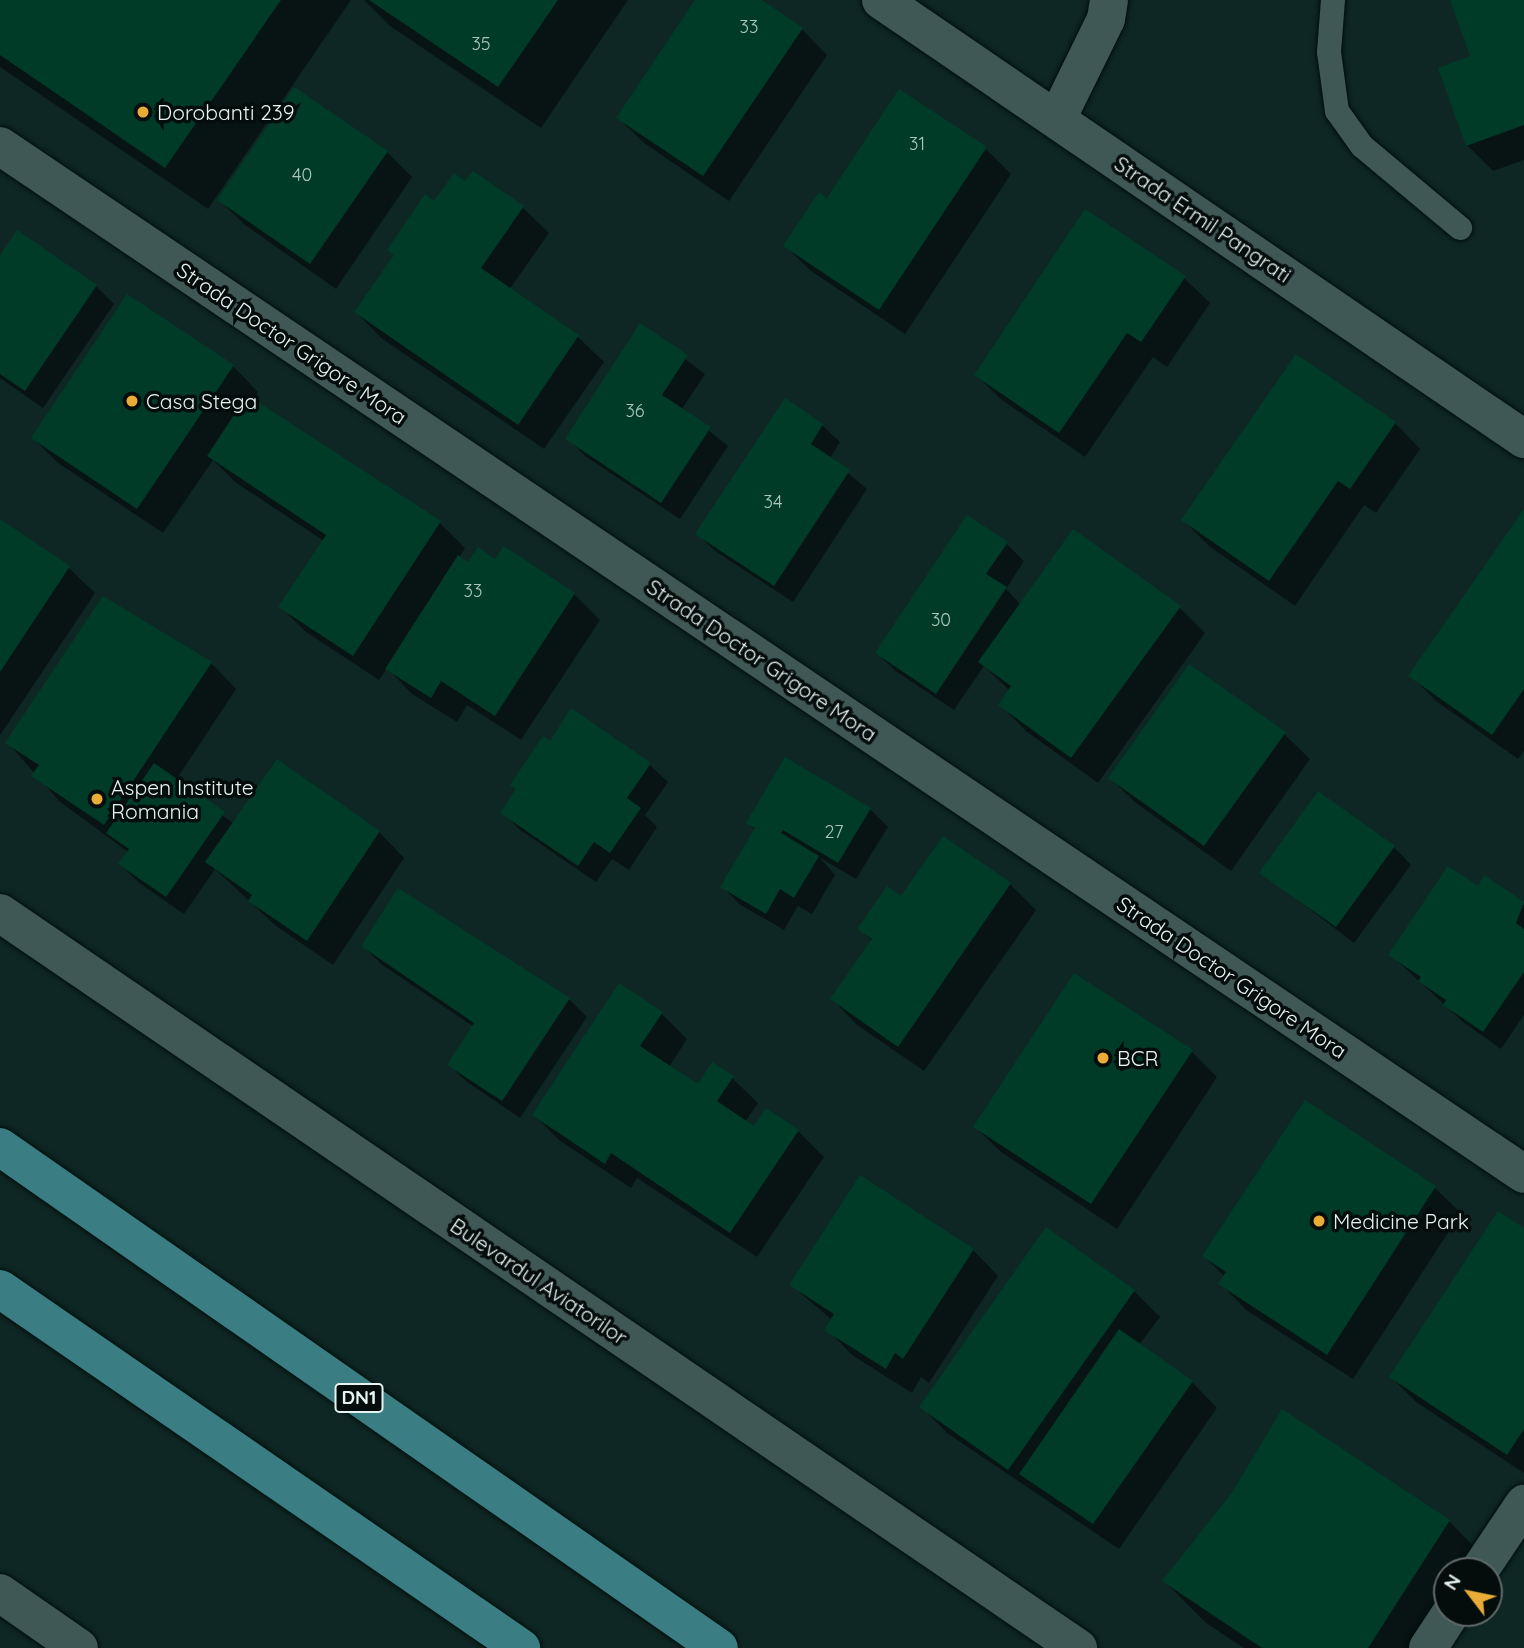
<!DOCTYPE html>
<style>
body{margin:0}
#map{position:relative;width:1524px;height:1648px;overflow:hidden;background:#0e2724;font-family:Quicksand,sans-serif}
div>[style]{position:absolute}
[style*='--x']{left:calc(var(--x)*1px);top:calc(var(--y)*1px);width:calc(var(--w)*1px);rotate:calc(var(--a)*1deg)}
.shadow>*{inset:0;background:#0007}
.building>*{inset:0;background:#003b27}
.roads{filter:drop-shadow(0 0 2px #000f0d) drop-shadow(0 0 2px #000f0d)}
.lane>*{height:24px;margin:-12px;padding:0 12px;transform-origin:12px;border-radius:12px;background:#3f5855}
.street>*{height:38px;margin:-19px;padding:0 19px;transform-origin:19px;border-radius:19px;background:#3f5855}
.primary>*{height:38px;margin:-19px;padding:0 19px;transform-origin:19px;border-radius:19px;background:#3a7d82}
.dots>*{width:19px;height:19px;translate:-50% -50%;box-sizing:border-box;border:4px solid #040d0c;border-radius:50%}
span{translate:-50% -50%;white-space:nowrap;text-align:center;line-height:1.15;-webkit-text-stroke:7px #040d0c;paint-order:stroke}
.number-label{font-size:18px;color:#acc6be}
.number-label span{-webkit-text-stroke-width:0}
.shield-label span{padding:2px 5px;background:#040d0c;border:2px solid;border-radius:5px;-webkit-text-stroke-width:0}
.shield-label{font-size:19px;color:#e5f4f1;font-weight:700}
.poi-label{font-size:21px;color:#e5f4f1}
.left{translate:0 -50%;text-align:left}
.street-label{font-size:21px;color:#e5f4f1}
.north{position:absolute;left:1433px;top:1557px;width:70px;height:70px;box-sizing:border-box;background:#040d0c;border:2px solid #5e6968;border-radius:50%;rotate:302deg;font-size:19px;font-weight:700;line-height:28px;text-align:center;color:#e5f4f1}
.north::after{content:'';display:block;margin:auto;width:24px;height:32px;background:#e8ac37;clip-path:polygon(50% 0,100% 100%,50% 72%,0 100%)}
</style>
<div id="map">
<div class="shadow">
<i style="clip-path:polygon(0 0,351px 0,208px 209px,0 67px)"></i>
<i style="clip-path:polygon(364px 0,628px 0,541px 128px,390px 26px)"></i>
<i style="clip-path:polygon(697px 0,759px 0,802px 29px,827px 55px,729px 201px,644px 143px,618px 118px)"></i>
<i style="clip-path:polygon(1452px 0,1524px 0,1524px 160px,1493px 171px,1467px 145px,1472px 58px)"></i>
<i style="clip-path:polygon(899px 92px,986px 149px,1011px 174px,905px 334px,811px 271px,785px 246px,827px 200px)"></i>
<i style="clip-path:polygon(387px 152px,412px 177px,336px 289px,245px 225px,219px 200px)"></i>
<i style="clip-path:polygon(473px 173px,523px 208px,549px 233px,509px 290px,578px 337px,604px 362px,544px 449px,381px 338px,356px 312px,435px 203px,466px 184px)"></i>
<i style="clip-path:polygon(0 258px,96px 286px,114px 304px,43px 408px,0 378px)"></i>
<i style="clip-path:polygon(1184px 278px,1210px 303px,1167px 367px,1153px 357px,1085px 457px,1002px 400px,976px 375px)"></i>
<i style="clip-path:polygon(641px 326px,705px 374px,682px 409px,728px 446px,680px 519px,585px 456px,567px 438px)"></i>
<i style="clip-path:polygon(233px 366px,258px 392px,253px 400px,440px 523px,465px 548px,459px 558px,468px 564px,496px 561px,574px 594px,600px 620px,521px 740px,467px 705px,457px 722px,412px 694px,387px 668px,379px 680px,306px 632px,281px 607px,324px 541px,235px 482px,213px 460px,163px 533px,58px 463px,33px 438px)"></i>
<i style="clip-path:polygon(1395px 423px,1420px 449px,1376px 513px,1364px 505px,1295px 606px,1209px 546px,1183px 520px)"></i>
<i style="clip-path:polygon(822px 425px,840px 442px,830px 458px,867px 489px,793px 602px,715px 551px,698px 534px)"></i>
<i style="clip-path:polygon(1524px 512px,1524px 751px,1518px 759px,1436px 701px,1410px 675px)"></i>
<i style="clip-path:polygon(0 521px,69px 568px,95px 593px,0 735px)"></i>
<i style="clip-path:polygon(1006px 543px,1024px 561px,1006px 589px,1021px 605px,1180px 608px,1205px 633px,1098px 783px,1026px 731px,1000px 705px,1010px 691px,984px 666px,954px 710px,894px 670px,877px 653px)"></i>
<i style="clip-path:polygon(211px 663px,236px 689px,176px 780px,234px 824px,379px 832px,404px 858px,333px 965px,276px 926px,215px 869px,184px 914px,138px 882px,120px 864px,128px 852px,59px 801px,8px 743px)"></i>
<i style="clip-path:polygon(571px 711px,650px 765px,668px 782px,645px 815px,657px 827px,629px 870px,612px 859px,596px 882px,520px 830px,503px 812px)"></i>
<i style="clip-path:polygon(1284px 734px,1310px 759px,1231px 871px,1136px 803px,1110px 778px)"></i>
<i style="clip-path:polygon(870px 809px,888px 827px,856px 879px,819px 857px,835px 875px,812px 914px,798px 906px,784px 930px,739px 904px,722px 886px,756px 830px,748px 823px)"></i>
<i style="clip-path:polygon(1394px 847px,1411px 865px,1354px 943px,1261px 872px)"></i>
<i style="clip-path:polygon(1485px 878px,1524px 905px,1524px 1015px,1501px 1049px,1463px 1022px,1390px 954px,1478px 888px)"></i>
<i style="clip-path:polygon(1010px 884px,1036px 910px,924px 1071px,857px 1025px,832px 999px,872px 941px,859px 928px,901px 899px)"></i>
<i style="clip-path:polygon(363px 946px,569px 999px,587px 1017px,520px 1118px,467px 1082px,449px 1065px,474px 1027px,381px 964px)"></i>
<i style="clip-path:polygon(661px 1013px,687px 1039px,669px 1067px,698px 1086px,732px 1078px,758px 1103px,745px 1122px,754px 1128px,798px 1131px,824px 1157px,757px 1257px,637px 1178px,631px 1188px,559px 1140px,534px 1115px)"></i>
<i style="clip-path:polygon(1191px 1051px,1217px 1077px,1117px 1229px,1001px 1152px,975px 1127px)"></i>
<i style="clip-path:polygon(1305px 1103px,1435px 1188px,1461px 1213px,1353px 1379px,1246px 1310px,1221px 1284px,1225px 1277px,1204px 1256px)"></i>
<i style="clip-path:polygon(1524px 1230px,1524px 1473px,1416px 1402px,1391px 1377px)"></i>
<i style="clip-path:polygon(973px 1250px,998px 1276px,929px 1383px,921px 1377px,912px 1393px,852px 1355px,827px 1329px,832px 1320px,791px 1285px)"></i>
<i style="clip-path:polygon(1134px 1291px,1160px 1317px,1139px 1345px,1192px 1382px,1217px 1408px,1119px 1549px,947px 1433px,922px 1407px)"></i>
<i style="clip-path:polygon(1282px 1412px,1449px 1521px,1491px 1564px,1487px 1571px,1447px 1571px,1447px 1613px,1437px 1648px,1244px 1648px,1206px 1623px,1164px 1581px,1232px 1495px)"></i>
</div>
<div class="building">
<i style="clip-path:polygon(0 0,281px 0,165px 168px,0 55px)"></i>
<i style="clip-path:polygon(369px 0,558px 0,498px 87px)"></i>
<i style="clip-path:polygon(695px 0,762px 0,803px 28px,703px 176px,616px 118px)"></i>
<i style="clip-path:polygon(1450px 0,1524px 0,1524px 125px,1466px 146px,1438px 68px,1470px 56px)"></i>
<i style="clip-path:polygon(294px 87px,388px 151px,310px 264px,217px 200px)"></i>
<i style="clip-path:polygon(899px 89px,987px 147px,879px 310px,783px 246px,819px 192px,827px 198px)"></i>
<i style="clip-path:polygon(473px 171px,524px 206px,481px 268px,579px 335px,518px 425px,354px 312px,394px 255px,387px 250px,425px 194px,434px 201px,454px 173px,465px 181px)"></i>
<i style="clip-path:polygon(1085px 209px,1186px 276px,1141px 342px,1127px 333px,1059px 433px,974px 375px)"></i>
<i style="clip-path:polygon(17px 230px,97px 285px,25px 391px,0 374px,0 255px)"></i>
<i style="clip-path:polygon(127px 294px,234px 365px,137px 509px,31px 438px)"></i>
<i style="clip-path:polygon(640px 323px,688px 355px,662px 395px,711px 427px,661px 503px,565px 439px)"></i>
<i style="clip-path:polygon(1296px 354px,1396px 422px,1350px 489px,1338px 481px,1269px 581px,1181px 520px)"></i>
<i style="clip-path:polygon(247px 395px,441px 521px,353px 656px,278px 607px,326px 535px,207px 456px)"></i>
<i style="clip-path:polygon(785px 398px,823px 424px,811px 444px,850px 470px,774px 586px,695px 534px)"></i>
<i style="clip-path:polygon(1524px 509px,1524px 689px,1492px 735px,1408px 676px)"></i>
<i style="clip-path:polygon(967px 515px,1008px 542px,986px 574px,1007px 587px,936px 694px,875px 653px)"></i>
<i style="clip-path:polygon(0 519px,70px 566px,0 672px)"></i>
<i style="clip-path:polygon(1073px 529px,1181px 606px,1071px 758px,998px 705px,1011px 686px,978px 662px)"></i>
<i style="clip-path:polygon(504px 546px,575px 593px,495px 716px,441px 681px,431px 698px,385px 669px,458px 555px,468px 562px,478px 547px,495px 559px)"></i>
<i style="clip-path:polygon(103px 596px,212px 662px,104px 825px,31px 776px,39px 765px,5px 743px)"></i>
<i style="clip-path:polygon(1189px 664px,1286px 732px,1204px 846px,1108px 778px)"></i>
<i style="clip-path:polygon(571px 708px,651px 763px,627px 798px,641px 808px,610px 853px,594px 842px,578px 866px,500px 813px,516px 789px,510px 785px,543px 736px,550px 741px)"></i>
<i style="clip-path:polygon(785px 757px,871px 808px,838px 863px,783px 830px,781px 833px,819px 856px,794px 898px,780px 889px,766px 914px,720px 887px,755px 828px,746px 823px)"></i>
<i style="clip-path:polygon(277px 759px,380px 831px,307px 941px,248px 901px,252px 895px,205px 862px)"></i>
<i style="clip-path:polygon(154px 763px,225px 812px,166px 897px,118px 864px,129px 849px,106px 833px)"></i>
<i style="clip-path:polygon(1318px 791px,1395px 846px,1336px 927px,1259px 873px)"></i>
<i style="clip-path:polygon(943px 836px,1011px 883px,898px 1047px,830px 999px,872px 939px,857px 929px,887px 886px,901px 896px)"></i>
<i style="clip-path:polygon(1448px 866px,1478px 886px,1484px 875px,1524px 902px,1516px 923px,1524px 929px,1524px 972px,1483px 1032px,1443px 1005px,1446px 1000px,1418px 981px,1421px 977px,1388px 955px)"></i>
<i style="clip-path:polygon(398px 888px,570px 998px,502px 1101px,447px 1065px,474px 1023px,361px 946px)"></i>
<i style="clip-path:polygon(1074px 973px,1193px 1050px,1091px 1204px,973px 1127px)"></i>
<i style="clip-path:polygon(619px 983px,663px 1012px,640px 1046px,698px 1084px,712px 1062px,734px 1076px,717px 1101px,754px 1126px,766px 1108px,799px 1130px,730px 1233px,611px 1153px,605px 1164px,532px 1115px)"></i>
<i style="clip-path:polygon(1305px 1100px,1436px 1186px,1327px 1355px,1218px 1284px,1226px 1272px,1202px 1256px)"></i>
<i style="clip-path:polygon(860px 1175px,974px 1249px,903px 1359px,895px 1353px,886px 1369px,824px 1330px,834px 1314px,789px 1285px)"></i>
<i style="clip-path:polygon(1498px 1211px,1524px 1228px,1524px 1429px,1507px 1455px,1389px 1377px)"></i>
<i style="clip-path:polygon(1046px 1227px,1135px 1290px,1008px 1470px,919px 1407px)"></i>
<i style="clip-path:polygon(1119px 1329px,1193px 1381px,1093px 1524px,1019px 1474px)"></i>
<i style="clip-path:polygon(1282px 1409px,1450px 1520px,1368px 1648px,1262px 1648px,1162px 1581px,1231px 1494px)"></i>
</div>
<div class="roads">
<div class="lane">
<i style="--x:1333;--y:0;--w:52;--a:94.4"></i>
<i style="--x:1329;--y:52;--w:60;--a:82.3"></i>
<i style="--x:1337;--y:111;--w:43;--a:54.5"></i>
<i style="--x:1362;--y:146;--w:128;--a:39.9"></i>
</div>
<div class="street">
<i style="--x:881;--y:0;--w:779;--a:34.32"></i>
<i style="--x:1057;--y:119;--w:111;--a:-63.9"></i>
<i style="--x:1106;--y:19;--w:19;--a:-81"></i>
<i style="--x:0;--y:146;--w:1838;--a:34"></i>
<i style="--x:0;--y:913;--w:1305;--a:34.29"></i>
<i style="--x:1479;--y:1571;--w:81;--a:-56.1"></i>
<i style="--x:0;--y:1593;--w:96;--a:34.8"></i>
<i style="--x:1428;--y:1648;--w:42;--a:-56.7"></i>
</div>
<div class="primary">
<i style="--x:0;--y:1147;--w:876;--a:34.87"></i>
<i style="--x:0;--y:1289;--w:633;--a:34.57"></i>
</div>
</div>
<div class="dots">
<i style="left:143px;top:112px;background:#e8ac37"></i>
<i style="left:132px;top:401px;background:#e8ac37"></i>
<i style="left:97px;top:799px;background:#e8ac37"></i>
<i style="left:1103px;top:1058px;background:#e8ac37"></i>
<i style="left:1319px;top:1221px;background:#e8ac37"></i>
</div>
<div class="number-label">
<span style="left:749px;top:27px">33</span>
<span style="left:481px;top:44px">35</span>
<span style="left:917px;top:144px">31</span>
<span style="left:302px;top:175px">40</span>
<span style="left:635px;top:411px">36</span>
<span style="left:773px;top:502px">34</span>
<span style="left:473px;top:591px">33</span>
<span style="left:941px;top:620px">30</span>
<span style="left:834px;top:832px">27</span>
</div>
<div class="shield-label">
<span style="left:359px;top:1398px">DN1</span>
</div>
<div class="poi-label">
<span class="left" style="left:157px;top:112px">Dorobanti 239</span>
<span class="left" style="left:146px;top:401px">Casa Stega</span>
<span class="left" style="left:111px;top:799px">Aspen Institute<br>Romania</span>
<span class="left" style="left:1117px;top:1058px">BCR</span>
<span class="left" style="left:1333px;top:1221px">Medicine Park</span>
</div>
<div class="street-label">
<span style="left:1203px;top:219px;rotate:34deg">Strada Ermil Pangrati</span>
<span style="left:292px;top:343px;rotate:34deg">Strada Doctor Grigore Mora</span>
<span style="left:762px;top:660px;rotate:34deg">Strada Doctor Grigore Mora</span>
<span style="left:1232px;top:977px;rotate:34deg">Strada Doctor Grigore Mora</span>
<span style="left:539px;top:1281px;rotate:34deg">Bulevardul Aviatorilor</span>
</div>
<div class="north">N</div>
</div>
